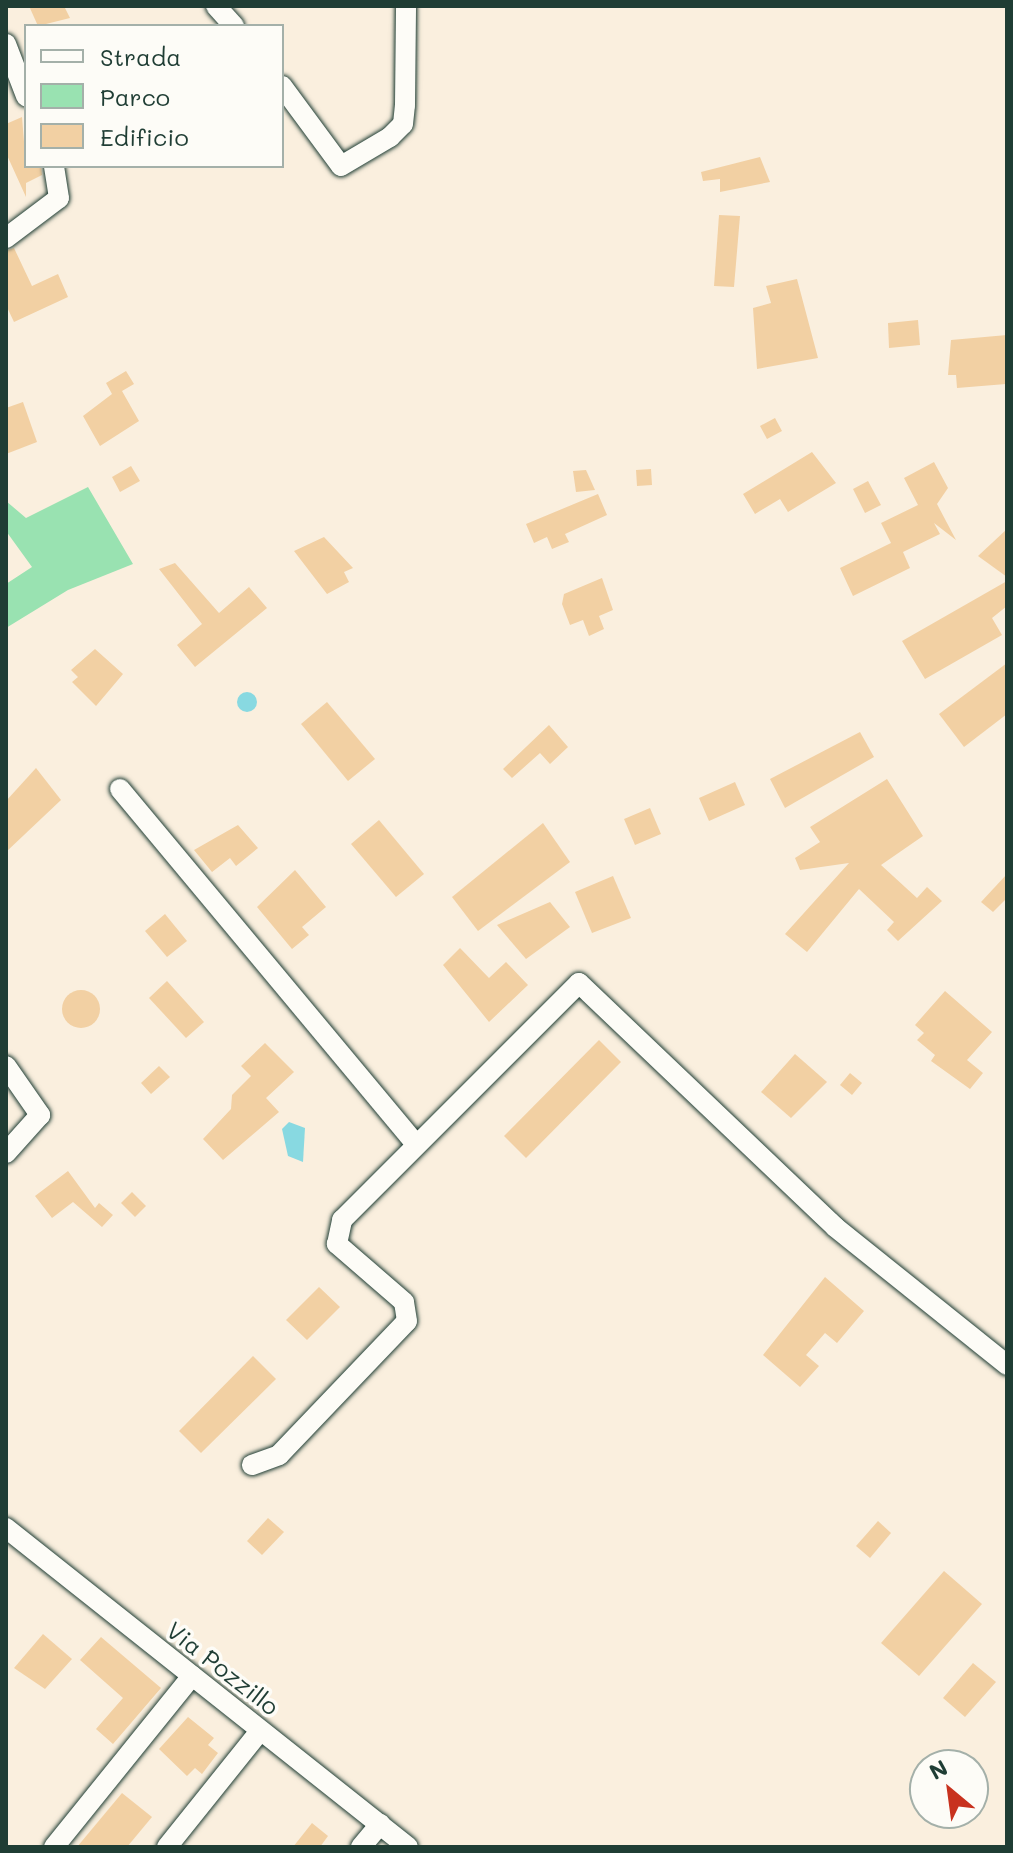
<!DOCTYPE html>
<style>
body{margin:0}
#map{position:relative;width:1013px;height:1853px;overflow:hidden;background:#faefde;font-family:Mali,sans-serif}
div>[style]{position:absolute}
[style*='--x']{left:calc(var(--x)*1px);top:calc(var(--y)*1px);width:calc(var(--w)*1px);rotate:calc(var(--a)*1deg)}
.green>*{inset:0;background:#99e2b1}
.water>*{inset:0;background:#88d9e1}
.round{border-radius:50%}
.building>*{inset:0;background:#f2d0a3}
.roads{filter:drop-shadow(0 0 2px #1f3d34) drop-shadow(0 0 2px #1f3d34)}
.minor>*{height:20px;margin:-10px;padding:0 10px;transform-origin:10px;border-radius:10px;background:#fdfcf7}
span{translate:-50% -50%;white-space:nowrap;text-align:center;line-height:1.15;-webkit-text-stroke:7px #fdfcf7;paint-order:stroke}
.street-label{font-size:24px;color:#1f3d34}
.frame{position:absolute;inset:0;border:8px solid #1f3d34;pointer-events:none}
.legend{position:absolute;left:24px;top:24px;width:260px;height:144px;box-sizing:border-box;background:#fdfcf7;border:2px solid #a4b0a9;margin:0;padding:10px 14px;list-style:none;font-size:24px;color:#1f3d34}
.legend li{display:flex;align-items:center;gap:16px;height:40px}
.legend b{width:40px;border:2px solid #a4b0a9}
.north{position:absolute;left:909px;top:1749px;width:80px;height:80px;box-sizing:border-box;background:#fdfcf7;border:2px solid #a4b0a9;border-radius:50%;rotate:331deg;font-size:22px;font-weight:700;line-height:32px;text-align:center;color:#1f3d34}
.north::after{content:'';display:block;margin:auto;width:28px;height:36px;background:#c8321e;clip-path:polygon(50% 0,100% 100%,50% 72%,0 100%)}
</style>
<div id="map">
<div class="green">
<i style="clip-path:polygon(88px 487px,133px 564px,68px 590px,6px 628px,6px 584px,32px 567px,6px 531px,6px 501px,26px 518px)"></i>
</div>
<div class="water">
<i class="round" style="left:237px;top:692px;width:20px;height:20px"></i>
<i style="clip-path:polygon(289px 1122px,305px 1128px,303px 1162px,288px 1156px,282px 1129px)"></i>
</div>
<div class="building">
<i style="clip-path:polygon(29px 6px,64px 6px,70px 18px,38px 26px)"></i>
<i style="clip-path:polygon(22px 117px,26px 166px,41px 166px,42px 175px,26px 183px,26px 197px,6px 153px,6px 124px)"></i>
<i style="clip-path:polygon(760px 157px,770px 182px,720px 192px,720px 179px,703px 181px,701px 172px)"></i>
<i style="clip-path:polygon(719px 215px,740px 216px,734px 287px,714px 286px)"></i>
<i style="clip-path:polygon(14px 248px,32px 286px,58px 274px,68px 297px,14px 322px,6px 305px,6px 251px)"></i>
<i style="clip-path:polygon(797px 279px,818px 358px,757px 369px,753px 308px,771px 303px,766px 286px)"></i>
<i style="clip-path:polygon(918px 320px,920px 345px,889px 348px,888px 323px)"></i>
<i style="clip-path:polygon(1007px 335px,1006px 384px,957px 388px,956px 375px,948px 375px,951px 340px)"></i>
<i style="clip-path:polygon(126px 371px,134px 384px,122px 391px,139px 421px,100px 446px,83px 416px,112px 394px,106px 383px)"></i>
<i style="clip-path:polygon(23px 402px,37px 442px,6px 454px,6px 408px)"></i>
<i style="clip-path:polygon(775px 418px,782px 431px,767px 439px,760px 426px)"></i>
<i style="clip-path:polygon(812px 452px,836px 483px,788px 512px,780px 499px,755px 514px,743px 494px)"></i>
<i style="clip-path:polygon(934px 462px,948px 488px,937px 504px,956px 540px,934px 523px,940px 534px,903px 552px,910px 568px,853px 596px,840px 568px,891px 543px,881px 523px,918px 505px,904px 478px)"></i>
<i style="clip-path:polygon(131px 466px,140px 481px,120px 492px,112px 477px)"></i>
<i style="clip-path:polygon(651px 469px,652px 485px,637px 486px,636px 470px)"></i>
<i style="clip-path:polygon(586px 470px,595px 490px,576px 492px,573px 471px)"></i>
<i style="clip-path:polygon(868px 481px,881px 505px,865px 513px,853px 489px)"></i>
<i style="clip-path:polygon(598px 494px,607px 515px,565px 534px,569px 542px,552px 549px,547px 537px,534px 543px,526px 524px)"></i>
<i style="clip-path:polygon(1007px 529px,1007px 577px,978px 556px)"></i>
<i style="clip-path:polygon(324px 537px,353px 568px,344px 572px,349px 582px,327px 594px,294px 551px)"></i>
<i style="clip-path:polygon(175px 563px,219px 613px,249px 587px,267px 608px,195px 667px,177px 645px,202px 624px,159px 569px)"></i>
<i style="clip-path:polygon(602px 578px,613px 610px,599px 616px,604px 629px,589px 636px,583px 620px,570px 625px,562px 604px,564px 594px)"></i>
<i style="clip-path:polygon(1007px 581px,1007px 606px,992px 618px,1002px 635px,925px 679px,902px 641px)"></i>
<i style="clip-path:polygon(95px 649px,123px 674px,96px 706px,72px 682px,78px 677px,71px 670px)"></i>
<i style="clip-path:polygon(1007px 663px,1007px 714px,964px 747px,939px 714px)"></i>
<i style="clip-path:polygon(327px 702px,375px 759px,348px 781px,301px 724px)"></i>
<i style="clip-path:polygon(549px 725px,568px 747px,550px 764px,540px 753px,512px 778px,503px 769px)"></i>
<i style="clip-path:polygon(860px 732px,874px 757px,785px 808px,770px 779px)"></i>
<i style="clip-path:polygon(36px 768px,61px 800px,6px 852px,6px 801px)"></i>
<i style="clip-path:polygon(887px 779px,923px 836px,881px 865px,917px 898px,927px 887px,942px 901px,898px 941px,887px 930px,894px 922px,859px 889px,807px 952px,785px 934px,849px 863px,800px 870px,795px 858px,820px 842px,810px 827px)"></i>
<i style="clip-path:polygon(735px 782px,745px 805px,709px 821px,699px 798px)"></i>
<i style="clip-path:polygon(650px 808px,661px 834px,635px 845px,624px 819px)"></i>
<i style="clip-path:polygon(379px 820px,424px 874px,396px 897px,351px 844px)"></i>
<i style="clip-path:polygon(543px 823px,570px 862px,478px 931px,452px 897px)"></i>
<i style="clip-path:polygon(238px 825px,258px 848px,236px 866px,230px 858px,212px 872px,194px 850px)"></i>
<i style="clip-path:polygon(295px 870px,326px 907px,302px 927px,309px 935px,292px 949px,257px 907px)"></i>
<i style="clip-path:polygon(1007px 874px,1007px 898px,993px 912px,981px 902px)"></i>
<i style="clip-path:polygon(613px 876px,631px 918px,592px 933px,575px 892px)"></i>
<i style="clip-path:polygon(550px 902px,570px 927px,526px 959px,497px 925px)"></i>
<i style="clip-path:polygon(165px 914px,187px 941px,167px 957px,145px 931px)"></i>
<i style="clip-path:polygon(460px 948px,489px 978px,506px 962px,528px 985px,489px 1022px,443px 965px)"></i>
<i style="clip-path:polygon(167px 981px,204px 1022px,186px 1038px,149px 998px)"></i>
<i class="round" style="left:62px;top:990px;width:38px;height:38px"></i>
<i style="clip-path:polygon(945px 991px,992px 1032px,967px 1060px,983px 1073px,970px 1089px,931px 1061px,935px 1055px,917px 1040px,924px 1033px,915px 1025px)"></i>
<i style="clip-path:polygon(599px 1040px,621px 1062px,526px 1158px,504px 1136px)"></i>
<i style="clip-path:polygon(265px 1043px,294px 1072px,266px 1098px,279px 1112px,223px 1160px,203px 1139px,231px 1109px,232px 1095px,251px 1076px,241px 1066px)"></i>
<i style="clip-path:polygon(795px 1054px,827px 1082px,791px 1118px,761px 1092px)"></i>
<i style="clip-path:polygon(159px 1066px,170px 1077px,151px 1094px,141px 1083px)"></i>
<i style="clip-path:polygon(850px 1073px,862px 1083px,852px 1095px,840px 1085px)"></i>
<i style="clip-path:polygon(68px 1171px,95px 1208px,99px 1203px,113px 1215px,102px 1227px,73px 1202px,52px 1218px,35px 1196px)"></i>
<i style="clip-path:polygon(132px 1192px,146px 1206px,135px 1217px,121px 1203px)"></i>
<i style="clip-path:polygon(825px 1277px,864px 1311px,837px 1343px,825px 1333px,806px 1355px,819px 1366px,800px 1387px,763px 1355px)"></i>
<i style="clip-path:polygon(319px 1287px,340px 1307px,307px 1340px,286px 1320px)"></i>
<i style="clip-path:polygon(253px 1356px,276px 1379px,201px 1453px,179px 1431px)"></i>
<i style="clip-path:polygon(268px 1518px,284px 1532px,262px 1555px,247px 1541px)"></i>
<i style="clip-path:polygon(878px 1521px,891px 1533px,870px 1558px,856px 1546px)"></i>
<i style="clip-path:polygon(944px 1571px,982px 1604px,919px 1676px,881px 1643px)"></i>
<i style="clip-path:polygon(43px 1634px,72px 1659px,45px 1689px,14px 1668px)"></i>
<i style="clip-path:polygon(101px 1637px,161px 1688px,113px 1744px,96px 1729px,123px 1698px,80px 1660px)"></i>
<i style="clip-path:polygon(973px 1663px,996px 1682px,965px 1717px,943px 1698px)"></i>
<i style="clip-path:polygon(188px 1717px,214px 1738px,208px 1745px,218px 1753px,202px 1774px,195px 1768px,187px 1776px,159px 1749px)"></i>
<i style="clip-path:polygon(122px 1793px,152px 1817px,127px 1847px,77px 1847px)"></i>
<i style="clip-path:polygon(312px 1823px,328px 1836px,320px 1847px,293px 1847px)"></i>
</div>
<div class="roads">
<div class="minor">
<i style="--x:216;--y:6;--w:27;--a:48"></i>
<i style="--x:6;--y:44;--w:56;--a:69"></i>
<i style="--x:282;--y:86;--w:99;--a:53.6"></i>
<i style="--x:341;--y:166;--w:57;--a:-30.6"></i>
<i style="--x:390;--y:137;--w:18;--a:-45"></i>
<i style="--x:403;--y:124;--w:19;--a:-84"></i>
<i style="--x:405;--y:105;--w:99;--a:-89.4"></i>
<i style="--x:6;--y:238;--w:66;--a:-37"></i>
<i style="--x:59;--y:198;--w:32;--a:-99"></i>
<i style="--x:120;--y:789;--w:462;--a:50.2"></i>
<i style="--x:6;--y:1066;--w:60;--a:55.2"></i>
<i style="--x:40;--y:1115;--w:51;--a:131.8"></i>
<i style="--x:252;--y:1465;--w:29;--a:-20"></i>
<i style="--x:279;--y:1455;--w:185;--a:-46.3"></i>
<i style="--x:407;--y:1321;--w:19;--a:-99"></i>
<i style="--x:404;--y:1302;--w:89;--a:-139.1"></i>
<i style="--x:337;--y:1244;--w:25;--a:-78"></i>
<i style="--x:342;--y:1220;--w:335;--a:-45"></i>
<i style="--x:579;--y:983;--w:354;--a:43.6"></i>
<i style="--x:835;--y:1227;--w:221;--a:38.7"></i>
<i style="--x:6;--y:1528;--w:513;--a:38.43"></i>
<i style="--x:54;--y:1847;--w:220;--a:-51.1"></i>
<i style="--x:167;--y:1847;--w:149;--a:-51.3"></i>
<i style="--x:361;--y:1847;--w:30;--a:-50"></i>
</div>
</div>
<div class="street-label">
<span style="left:223px;top:1668px;rotate:38deg">Via Pozzillo</span>
</div>
<div class="frame"></div>
<ul class="legend">
<li><b style="height:10px;background:#fdfcf7"></b>Strada</li>
<li><b style="height:22px;background:#99e2b1"></b>Parco</li>
<li><b style="height:22px;background:#f2d0a3"></b>Edificio</li>
</ul>
<div class="north">N</div>
</div>
